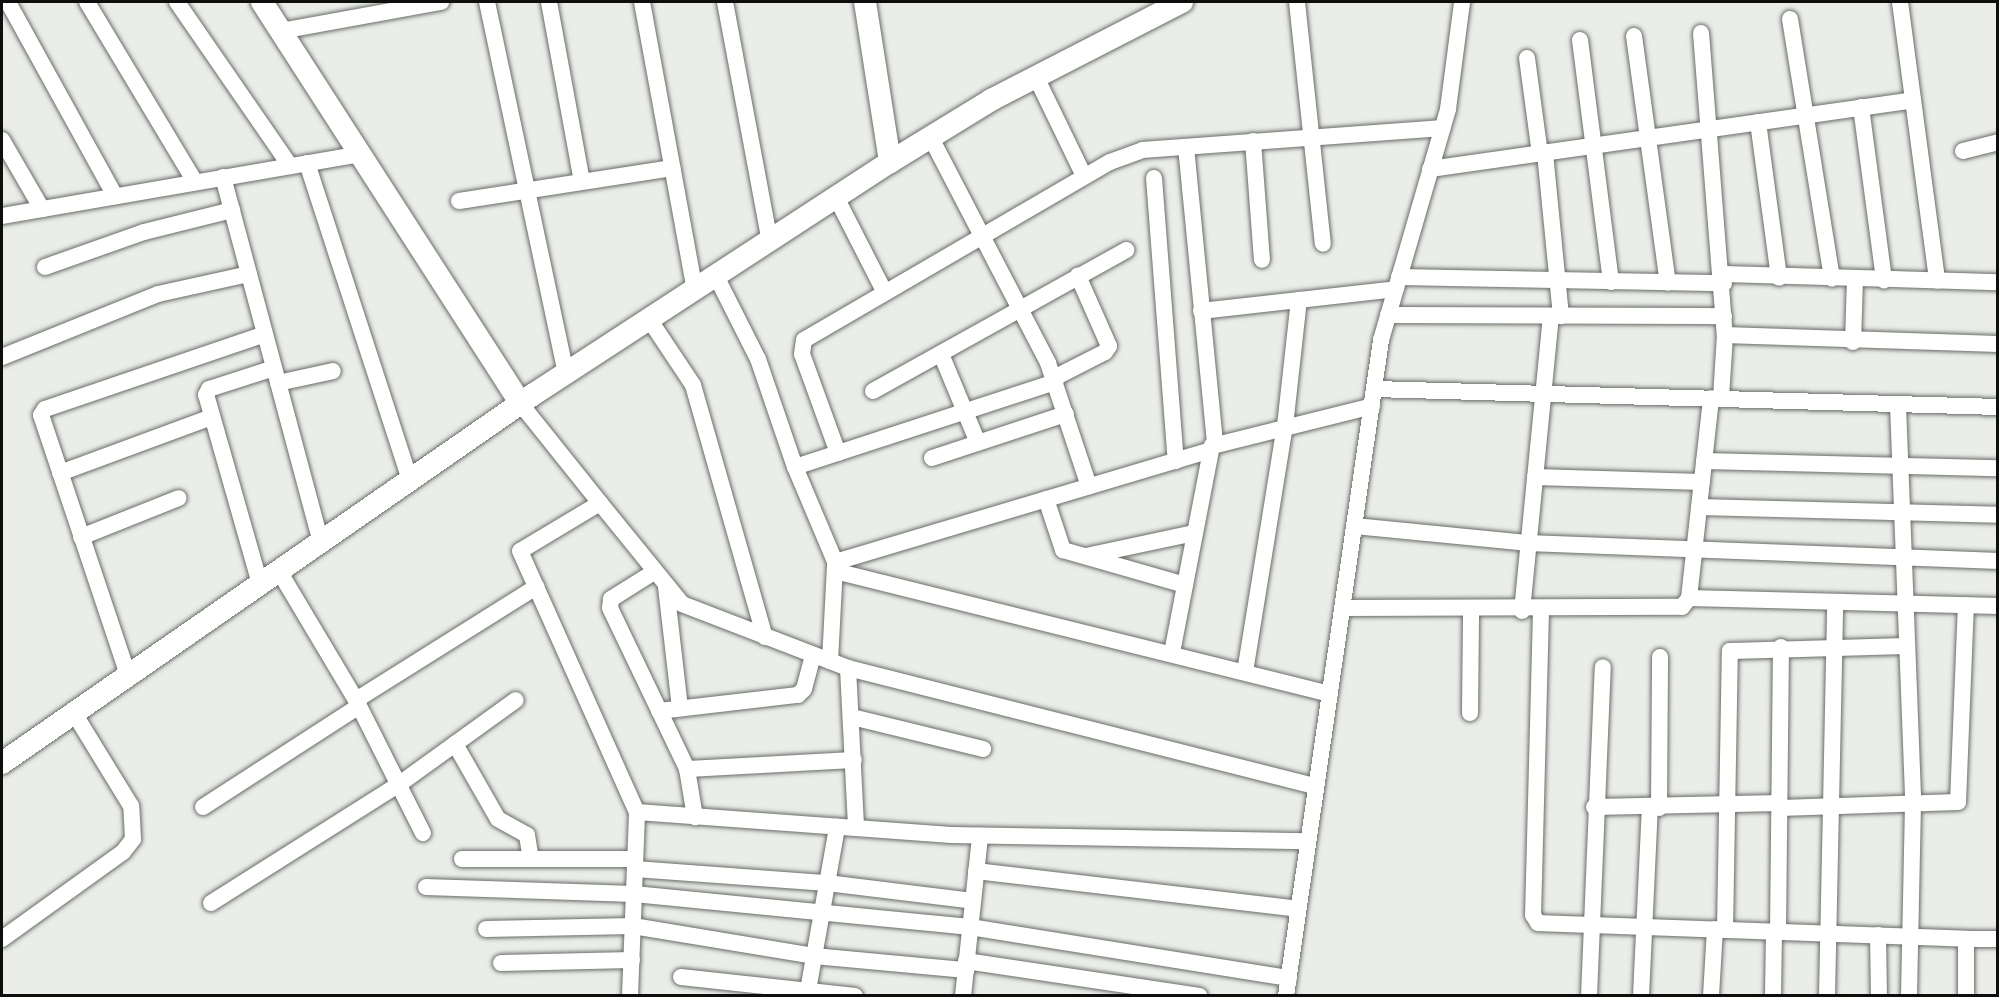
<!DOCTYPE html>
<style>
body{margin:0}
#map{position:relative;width:1999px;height:997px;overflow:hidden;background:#eaede8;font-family:"DejaVu Sans",sans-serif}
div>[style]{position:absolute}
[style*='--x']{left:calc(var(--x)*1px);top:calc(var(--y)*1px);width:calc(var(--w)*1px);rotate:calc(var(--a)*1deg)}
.roads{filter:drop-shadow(0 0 2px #686c67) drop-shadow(0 0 2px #686c67)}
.street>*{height:16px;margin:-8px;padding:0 8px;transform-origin:8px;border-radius:8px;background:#fff}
.secondary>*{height:22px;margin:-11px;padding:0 11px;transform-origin:11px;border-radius:11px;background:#fff}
span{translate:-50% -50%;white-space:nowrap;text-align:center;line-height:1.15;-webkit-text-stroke:4.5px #f7fbf5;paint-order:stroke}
.frame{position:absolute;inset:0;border:3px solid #0e0f0d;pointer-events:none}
</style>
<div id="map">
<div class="roads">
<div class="street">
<i style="--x:8;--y:2;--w:222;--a:61.1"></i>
<i style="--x:87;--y:2;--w:210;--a:59"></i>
<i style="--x:177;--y:2;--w:199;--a:55.4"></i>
<i style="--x:487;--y:2;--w:379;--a:78"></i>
<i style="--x:549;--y:2;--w:182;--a:79.6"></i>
<i style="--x:642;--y:2;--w:293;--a:79.6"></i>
<i style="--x:725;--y:2;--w:244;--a:79.4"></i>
<i style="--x:1297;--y:2;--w:243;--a:83.9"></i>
<i style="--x:1900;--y:2;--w:281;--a:82.4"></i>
<i style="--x:1790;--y:19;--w:263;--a:80.8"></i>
<i style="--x:281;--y:31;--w:163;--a:-10.3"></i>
<i style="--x:1701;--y:33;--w:303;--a:85.5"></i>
<i style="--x:1725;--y:335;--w:273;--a:1.9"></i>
<i style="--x:1634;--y:36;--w:249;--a:82.2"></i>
<i style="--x:1580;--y:40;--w:244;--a:82.7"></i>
<i style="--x:1527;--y:58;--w:97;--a:82.3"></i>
<i style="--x:1036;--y:77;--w:110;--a:64.1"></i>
<i style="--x:1861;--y:107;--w:175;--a:82.4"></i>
<i style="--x:1758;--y:122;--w:157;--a:82.3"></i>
<i style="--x:931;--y:138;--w:254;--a:62.5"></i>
<i style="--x:1048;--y:363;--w:130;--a:71.6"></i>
<i style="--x:2;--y:140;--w:80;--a:59.9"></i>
<i style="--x:1253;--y:141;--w:119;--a:85.7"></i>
<i style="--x:1186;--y:147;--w:297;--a:84.4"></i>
<i style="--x:1963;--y:151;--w:36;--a:-14"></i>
<i style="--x:1545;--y:153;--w:164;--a:84.4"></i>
<i style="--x:307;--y:163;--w:333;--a:72"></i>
<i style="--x:1430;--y:169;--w:488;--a:-8.1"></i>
<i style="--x:223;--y:177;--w:378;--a:75"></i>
<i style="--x:1154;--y:178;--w:284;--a:85.6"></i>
<i style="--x:837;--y:199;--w:103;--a:62.9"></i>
<i style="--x:459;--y:201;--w:216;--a:-8.8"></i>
<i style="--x:2;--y:216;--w:363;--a:-9.8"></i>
<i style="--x:45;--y:267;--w:105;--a:-19.5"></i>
<i style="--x:144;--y:232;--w:91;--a:-14"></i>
<i style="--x:1724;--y:274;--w:274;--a:1.7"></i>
<i style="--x:716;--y:276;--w:93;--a:63.2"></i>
<i style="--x:758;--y:359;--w:114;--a:71.1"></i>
<i style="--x:795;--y:467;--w:105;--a:67.1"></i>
<i style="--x:1399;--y:277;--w:325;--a:1.1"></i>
<i style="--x:1201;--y:311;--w:196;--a:-6.4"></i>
<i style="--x:1388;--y:315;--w:336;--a:0.2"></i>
<i style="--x:649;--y:319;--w:79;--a:56.3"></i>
<i style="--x:693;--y:385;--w:262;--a:74.1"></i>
<i style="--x:1853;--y:342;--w:63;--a:-88.2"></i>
<i style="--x:941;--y:354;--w:96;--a:67.4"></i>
<i style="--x:2;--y:357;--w:168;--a:-22"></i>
<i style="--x:158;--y:294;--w:93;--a:-12.4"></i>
<i style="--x:1054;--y:378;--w:57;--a:-27"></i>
<i style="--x:1105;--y:352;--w:7;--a:-56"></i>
<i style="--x:1109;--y:346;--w:77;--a:-113.9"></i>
<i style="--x:278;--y:383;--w:56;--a:-12.3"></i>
<i style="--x:1374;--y:389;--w:624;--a:1.65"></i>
<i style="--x:873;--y:391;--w:290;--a:-29.1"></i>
<i style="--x:1721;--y:398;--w:63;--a:-86.4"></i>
<i style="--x:520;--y:403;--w:128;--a:51.3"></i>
<i style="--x:600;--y:503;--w:93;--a:149"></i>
<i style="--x:520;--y:551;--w:286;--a:65.9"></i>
<i style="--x:637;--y:812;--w:315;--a:4.2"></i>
<i style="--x:951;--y:835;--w:356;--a:1"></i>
<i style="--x:1898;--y:405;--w:399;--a:87.8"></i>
<i style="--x:1913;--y:804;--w:192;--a:91.2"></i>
<i style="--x:838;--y:453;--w:105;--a:-110"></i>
<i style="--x:802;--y:354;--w:14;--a:-82"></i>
<i style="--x:804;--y:340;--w:354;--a:-30.2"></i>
<i style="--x:1110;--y:162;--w:35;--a:-20"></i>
<i style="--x:1143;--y:150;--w:300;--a:-4.2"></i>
<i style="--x:932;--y:458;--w:141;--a:-18.2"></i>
<i style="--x:1704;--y:461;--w:294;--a:1.4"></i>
<i style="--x:795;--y:467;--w:274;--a:-18.1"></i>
<i style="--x:60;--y:473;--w:161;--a:-20.3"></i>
<i style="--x:1535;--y:477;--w:167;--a:1.7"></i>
<i style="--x:1046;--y:499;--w:54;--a:71.6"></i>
<i style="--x:1063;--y:550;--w:127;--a:16"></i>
<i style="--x:600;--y:503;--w:130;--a:50.9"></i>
<i style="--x:682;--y:604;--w:178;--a:21.1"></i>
<i style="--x:848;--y:668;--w:160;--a:87.1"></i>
<i style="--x:1699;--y:507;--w:299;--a:1.5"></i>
<i style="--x:1355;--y:526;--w:175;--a:5.6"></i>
<i style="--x:1529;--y:543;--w:469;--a:2.2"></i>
<i style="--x:81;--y:537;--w:105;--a:-21.7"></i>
<i style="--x:1086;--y:556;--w:110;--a:-12"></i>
<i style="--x:279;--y:571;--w:150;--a:59.2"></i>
<i style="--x:356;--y:700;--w:149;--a:63.3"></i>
<i style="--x:835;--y:571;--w:510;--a:13.95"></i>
<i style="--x:654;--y:572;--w:51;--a:147.9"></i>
<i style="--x:611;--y:599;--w:9;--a:96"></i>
<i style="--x:610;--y:608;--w:178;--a:64.4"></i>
<i style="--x:687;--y:769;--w:49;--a:80.5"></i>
<i style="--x:260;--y:584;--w:197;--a:-105.9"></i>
<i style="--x:206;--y:395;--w:7;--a:-63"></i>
<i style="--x:209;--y:389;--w:68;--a:-17.9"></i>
<i style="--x:666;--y:587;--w:122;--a:83.4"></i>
<i style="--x:1689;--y:598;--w:309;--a:1.5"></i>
<i style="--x:1343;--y:608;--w:339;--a:-0.2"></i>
<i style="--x:1682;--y:607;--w:11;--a:-52"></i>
<i style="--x:1689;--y:598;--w:201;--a:-83.7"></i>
<i style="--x:1522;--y:611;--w:296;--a:-84.4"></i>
<i style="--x:1541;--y:611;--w:304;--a:91.5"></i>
<i style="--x:1533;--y:915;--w:9;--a:58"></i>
<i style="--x:1538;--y:923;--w:428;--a:2.1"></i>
<i style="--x:1172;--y:653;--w:211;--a:-79.1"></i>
<i style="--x:1212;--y:446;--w:165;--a:-14"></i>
<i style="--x:830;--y:661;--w:94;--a:-87"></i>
<i style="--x:835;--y:567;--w:7;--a:-56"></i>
<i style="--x:839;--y:561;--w:386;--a:-16.6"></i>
<i style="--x:848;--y:668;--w:482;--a:14.2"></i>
<i style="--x:1245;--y:672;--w:249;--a:-80.8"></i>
<i style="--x:1285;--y:426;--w:127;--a:-83.7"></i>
<i style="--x:128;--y:675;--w:274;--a:-108.5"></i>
<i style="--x:41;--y:415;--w:7;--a:-56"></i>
<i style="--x:45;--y:409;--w:232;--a:-18.8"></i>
<i style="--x:356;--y:700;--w:213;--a:-32.1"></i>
<i style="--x:659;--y:711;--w:140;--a:-6.6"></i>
<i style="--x:798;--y:695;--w:8;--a:-45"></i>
<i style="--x:804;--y:689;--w:35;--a:-75"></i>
<i style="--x:1470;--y:713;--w:103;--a:-89.4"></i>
<i style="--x:852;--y:717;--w:135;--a:13.7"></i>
<i style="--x:455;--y:744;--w:86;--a:60.2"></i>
<i style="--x:498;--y:819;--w:33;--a:29"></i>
<i style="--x:527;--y:835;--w:24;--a:81"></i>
<i style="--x:687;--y:769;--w:167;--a:-3.1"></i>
<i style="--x:203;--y:807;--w:186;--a:-32.9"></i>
<i style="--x:1594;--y:807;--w:186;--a:-1.2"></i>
<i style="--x:1659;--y:808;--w:151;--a:-89.6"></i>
<i style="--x:1780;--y:808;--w:178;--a:-1.9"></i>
<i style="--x:1958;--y:802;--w:197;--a:-87.7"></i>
<i style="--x:462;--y:859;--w:173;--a:0"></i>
<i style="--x:635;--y:869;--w:193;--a:4.2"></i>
<i style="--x:827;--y:883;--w:147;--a:7"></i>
<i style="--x:976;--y:871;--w:324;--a:6.7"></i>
<i style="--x:426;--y:887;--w:208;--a:1.9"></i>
<i style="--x:634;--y:894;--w:338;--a:5.6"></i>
<i style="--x:970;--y:927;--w:323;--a:9.1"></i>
<i style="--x:211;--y:903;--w:221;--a:-32.3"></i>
<i style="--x:398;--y:785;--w:145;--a:-35.8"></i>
<i style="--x:486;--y:929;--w:147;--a:-1.2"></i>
<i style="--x:633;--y:926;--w:183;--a:9.4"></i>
<i style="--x:814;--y:956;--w:153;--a:5.3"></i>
<i style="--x:1725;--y:930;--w:279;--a:-89"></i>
<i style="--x:1730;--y:651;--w:177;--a:-1.6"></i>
<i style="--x:1778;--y:932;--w:285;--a:-89.4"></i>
<i style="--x:1878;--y:935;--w:61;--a:89.1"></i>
<i style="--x:2;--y:939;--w:149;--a:-35.7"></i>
<i style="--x:123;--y:852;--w:16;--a:-52"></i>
<i style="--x:133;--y:839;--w:33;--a:-93"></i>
<i style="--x:131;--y:806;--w:109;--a:-121.5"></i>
<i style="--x:966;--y:961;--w:236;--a:8.5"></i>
<i style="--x:501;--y:963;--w:131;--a:-1.3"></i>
<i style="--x:681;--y:977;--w:175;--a:6.2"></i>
<i style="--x:630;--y:996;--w:184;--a:-87.8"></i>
<i style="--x:807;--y:996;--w:172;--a:-79.9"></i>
<i style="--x:963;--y:996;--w:161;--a:-83.9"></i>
<i style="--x:1286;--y:996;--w:663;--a:-81.76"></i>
<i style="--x:1381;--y:340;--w:241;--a:-73.8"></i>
<i style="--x:1448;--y:109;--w:108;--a:-82.5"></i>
<i style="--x:1589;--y:996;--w:329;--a:-87.6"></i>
<i style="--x:1641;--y:996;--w:189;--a:-87.3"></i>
<i style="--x:1711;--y:996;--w:67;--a:-86.6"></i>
<i style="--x:1773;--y:996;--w:65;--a:-89.1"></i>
<i style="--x:1827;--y:996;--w:394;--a:-88.8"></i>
<i style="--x:1966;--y:996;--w:57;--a:-90"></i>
<i style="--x:1966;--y:939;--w:32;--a:0"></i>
</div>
<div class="secondary">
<i style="--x:262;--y:2;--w:477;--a:57.2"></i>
<i style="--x:865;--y:2;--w:162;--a:81.1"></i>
<i style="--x:2;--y:763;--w:647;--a:-34.75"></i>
<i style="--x:534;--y:394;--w:425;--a:-33.1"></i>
<i style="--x:890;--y:162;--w:119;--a:-31.5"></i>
<i style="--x:991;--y:100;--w:215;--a:-27.2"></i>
</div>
</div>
<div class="frame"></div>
</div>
